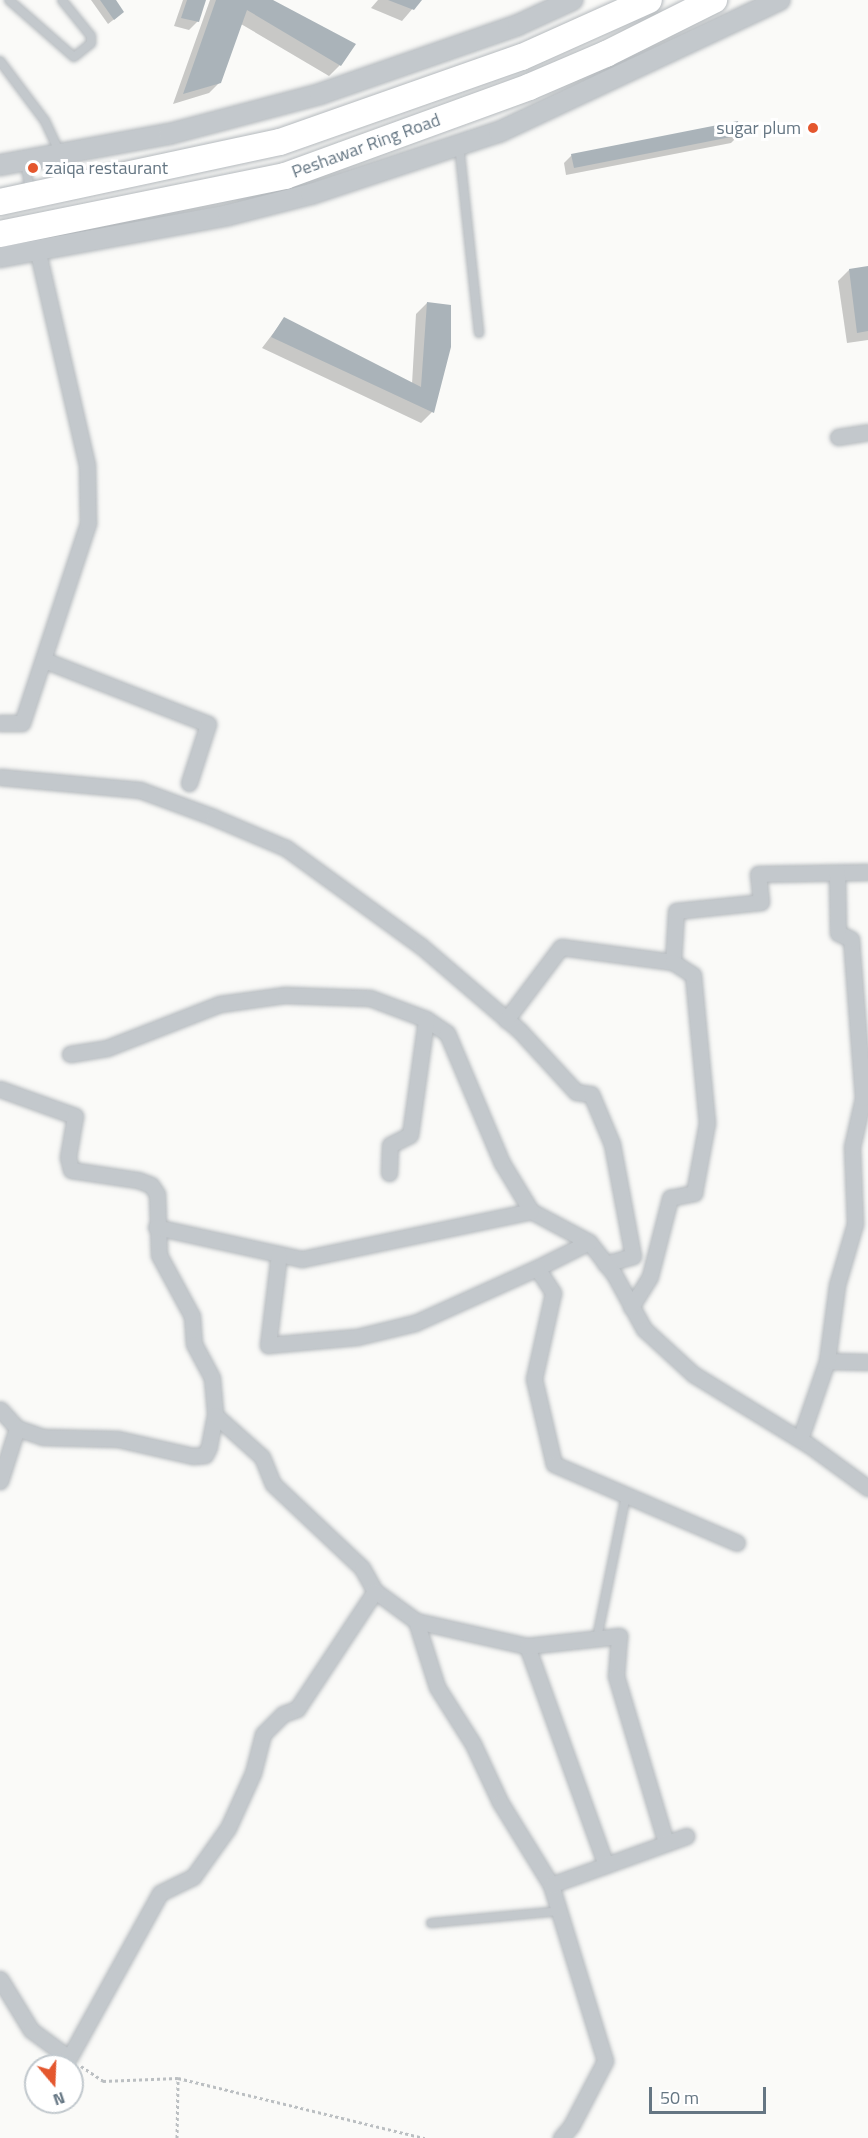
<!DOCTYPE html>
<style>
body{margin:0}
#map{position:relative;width:868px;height:2138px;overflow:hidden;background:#fafaf8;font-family:"Titillium Web",sans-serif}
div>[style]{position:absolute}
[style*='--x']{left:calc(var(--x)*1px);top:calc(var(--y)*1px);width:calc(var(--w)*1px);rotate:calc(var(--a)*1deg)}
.shadow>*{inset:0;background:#0003}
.building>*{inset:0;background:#aab3b9}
.path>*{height:3px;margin-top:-1.5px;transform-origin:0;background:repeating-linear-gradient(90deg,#bbbfc2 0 3px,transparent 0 6px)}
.roads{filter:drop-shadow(0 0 2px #b4b9bd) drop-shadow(0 0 2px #b4b9bd)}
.service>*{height:8px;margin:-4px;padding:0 4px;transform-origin:4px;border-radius:4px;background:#c3c8cc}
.minor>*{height:15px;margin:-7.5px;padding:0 7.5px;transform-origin:7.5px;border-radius:7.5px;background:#c3c8cc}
.tertiary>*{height:20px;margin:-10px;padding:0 10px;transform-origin:10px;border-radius:10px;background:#c3c8cc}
.trunk>*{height:26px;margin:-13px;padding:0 13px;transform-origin:13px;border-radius:13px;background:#fff}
.dots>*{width:16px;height:16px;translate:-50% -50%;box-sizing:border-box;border:3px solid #fff;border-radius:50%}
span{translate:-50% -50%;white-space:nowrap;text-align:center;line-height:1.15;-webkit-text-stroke:6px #fff;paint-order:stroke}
.poi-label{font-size:18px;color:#657683}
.right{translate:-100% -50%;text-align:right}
.left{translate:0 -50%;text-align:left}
.street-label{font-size:18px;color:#657683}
.north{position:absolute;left:24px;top:2054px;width:60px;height:60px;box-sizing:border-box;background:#fff;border:2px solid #c1c8cd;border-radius:50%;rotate:161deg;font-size:16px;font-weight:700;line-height:24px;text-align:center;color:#657683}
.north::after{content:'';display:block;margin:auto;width:21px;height:27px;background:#e4572e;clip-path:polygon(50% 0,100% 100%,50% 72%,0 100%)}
.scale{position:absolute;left:649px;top:2087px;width:117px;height:27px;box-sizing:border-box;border:3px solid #657683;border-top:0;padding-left:8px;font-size:18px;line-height:21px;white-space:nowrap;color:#657683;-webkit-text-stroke:4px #fff;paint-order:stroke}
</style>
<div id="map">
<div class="shadow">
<i style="clip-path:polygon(91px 0,114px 0,117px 17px,108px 24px)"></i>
<i style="clip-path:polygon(183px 0,205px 0,198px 21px,189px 30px,174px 26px)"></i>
<i style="clip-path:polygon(210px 0,270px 0,340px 65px,329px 76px,241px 24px,220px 82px,209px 93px,173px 104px)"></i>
<i style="clip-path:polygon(378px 0,420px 0,402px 21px,371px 8px)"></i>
<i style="clip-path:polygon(739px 135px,731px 143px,566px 175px,564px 163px,572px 155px)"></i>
<i style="clip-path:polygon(868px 267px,868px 340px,847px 343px,838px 281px,849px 270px)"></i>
<i style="clip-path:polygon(427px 303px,450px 347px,432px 412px,421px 423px,262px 348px,284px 319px,412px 384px,416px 314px)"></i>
</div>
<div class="building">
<i style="clip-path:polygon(100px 0,116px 0,124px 12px,114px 20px)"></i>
<i style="clip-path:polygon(187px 0,206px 0,199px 22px,181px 18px)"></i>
<i style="clip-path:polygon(216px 0,273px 0,356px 44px,341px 66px,247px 10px,221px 83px,183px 94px)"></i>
<i style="clip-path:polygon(388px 0,422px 0,414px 10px)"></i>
<i style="clip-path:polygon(738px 121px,741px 135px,574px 168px,571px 154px)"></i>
<i style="clip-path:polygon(868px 266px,868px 331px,857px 333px,849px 269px)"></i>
<i style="clip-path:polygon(427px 302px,451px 305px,451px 347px,434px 413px,271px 337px,284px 317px,421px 387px)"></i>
</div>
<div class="path">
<i style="--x:81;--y:2066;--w:27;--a:34"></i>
<i style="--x:103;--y:2081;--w:75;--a:-2.3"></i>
<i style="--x:178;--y:2078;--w:254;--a:13.7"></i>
<i style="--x:177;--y:2138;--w:60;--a:-89"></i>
</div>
<div class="roads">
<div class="service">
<i style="--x:9;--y:0;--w:86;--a:41.2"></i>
<i style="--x:74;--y:57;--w:22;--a:-39"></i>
<i style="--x:91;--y:43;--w:7;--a:-90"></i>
<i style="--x:91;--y:36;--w:46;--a:-128.9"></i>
<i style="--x:0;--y:61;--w:75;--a:53.1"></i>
<i style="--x:45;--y:121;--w:35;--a:65"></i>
<i style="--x:459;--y:145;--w:189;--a:83.9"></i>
<i style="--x:25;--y:162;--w:29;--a:80"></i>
<i style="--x:597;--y:1638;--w:146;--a:-78.5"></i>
<i style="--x:431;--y:1923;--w:130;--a:-5.3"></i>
</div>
<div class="minor">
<i style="--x:838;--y:437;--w:30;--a:-9"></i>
<i style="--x:44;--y:660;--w:176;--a:21.3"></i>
<i style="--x:208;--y:724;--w:62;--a:107.9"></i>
<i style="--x:0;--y:723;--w:22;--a:0"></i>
<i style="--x:22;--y:723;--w:211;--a:-71.7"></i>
<i style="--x:88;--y:523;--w:58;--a:-91"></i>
<i style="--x:87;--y:465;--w:219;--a:-103"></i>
<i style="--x:0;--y:777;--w:141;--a:5.3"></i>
<i style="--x:140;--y:790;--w:78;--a:20.3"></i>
<i style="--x:213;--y:817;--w:79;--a:23"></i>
<i style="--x:286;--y:848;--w:167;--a:36"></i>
<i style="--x:421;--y:946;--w:130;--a:40.6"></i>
<i style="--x:520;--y:1031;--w:83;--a:47.4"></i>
<i style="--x:576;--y:1092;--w:15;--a:8"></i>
<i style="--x:591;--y:1094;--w:54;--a:67.2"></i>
<i style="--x:612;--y:1144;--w:114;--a:79.4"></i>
<i style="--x:633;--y:1256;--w:29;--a:164"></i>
<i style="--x:506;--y:1020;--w:91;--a:-53"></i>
<i style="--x:561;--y:947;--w:113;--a:7.6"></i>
<i style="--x:673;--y:962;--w:51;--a:-86.6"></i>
<i style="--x:676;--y:911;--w:85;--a:-6"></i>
<i style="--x:761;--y:902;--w:28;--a:-96"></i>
<i style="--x:758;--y:874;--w:110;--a:-1"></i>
<i style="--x:70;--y:1054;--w:37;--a:-9"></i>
<i style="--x:107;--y:1048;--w:121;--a:-21.3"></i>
<i style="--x:220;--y:1004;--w:66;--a:-7.9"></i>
<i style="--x:285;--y:995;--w:85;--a:2"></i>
<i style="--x:370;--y:998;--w:60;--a:20.6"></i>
<i style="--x:426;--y:1019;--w:25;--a:34"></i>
<i style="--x:447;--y:1033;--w:141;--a:67.1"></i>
<i style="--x:502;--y:1163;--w:56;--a:58.9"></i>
<i style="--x:531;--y:1211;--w:66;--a:28.1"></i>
<i style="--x:589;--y:1242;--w:41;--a:52"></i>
<i style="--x:614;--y:1274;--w:63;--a:61.4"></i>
<i style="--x:644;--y:1329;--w:67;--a:42.6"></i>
<i style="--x:693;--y:1374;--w:136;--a:31.5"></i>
<i style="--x:809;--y:1445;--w:73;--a:36.1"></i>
<i style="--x:0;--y:1089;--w:80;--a:19.8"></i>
<i style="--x:75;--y:1116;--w:42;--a:99.7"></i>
<i style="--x:68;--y:1157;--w:13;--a:77"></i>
<i style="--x:71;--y:1170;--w:68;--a:8.5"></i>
<i style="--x:138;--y:1180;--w:14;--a:21"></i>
<i style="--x:151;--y:1185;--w:11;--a:56"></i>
<i style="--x:157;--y:1194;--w:61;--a:88.1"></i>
<i style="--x:159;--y:1255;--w:69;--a:61.6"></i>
<i style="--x:192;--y:1316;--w:28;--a:86"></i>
<i style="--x:194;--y:1344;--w:38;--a:62"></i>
<i style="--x:212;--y:1378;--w:37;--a:85"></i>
<i style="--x:215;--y:1415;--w:33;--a:101"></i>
<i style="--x:209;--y:1447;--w:9;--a:117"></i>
<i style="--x:205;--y:1455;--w:12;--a:175"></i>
<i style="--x:193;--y:1456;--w:77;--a:-167.2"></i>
<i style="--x:118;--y:1439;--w:75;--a:-178.5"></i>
<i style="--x:43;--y:1437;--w:28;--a:-161"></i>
<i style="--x:17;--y:1428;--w:25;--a:-132"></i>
<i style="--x:389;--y:1173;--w:28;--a:-88"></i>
<i style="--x:390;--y:1145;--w:22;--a:-27"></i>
<i style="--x:410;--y:1135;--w:117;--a:-82.1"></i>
<i style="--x:156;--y:1227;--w:149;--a:12.4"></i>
<i style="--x:302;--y:1259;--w:234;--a:-11.8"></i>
<i style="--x:589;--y:1242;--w:58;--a:153.4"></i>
<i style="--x:537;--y:1268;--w:30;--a:57"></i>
<i style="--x:553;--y:1293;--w:88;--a:102.5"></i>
<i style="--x:534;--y:1379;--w:87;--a:76.8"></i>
<i style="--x:554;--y:1464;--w:199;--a:23.3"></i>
<i style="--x:279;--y:1254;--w:92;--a:96.9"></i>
<i style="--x:268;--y:1345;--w:89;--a:-5.1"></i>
<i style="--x:357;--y:1337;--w:60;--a:-13.6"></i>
<i style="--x:415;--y:1323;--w:134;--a:-24.3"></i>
<i style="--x:631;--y:1307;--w:36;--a:-58"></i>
<i style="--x:650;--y:1276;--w:81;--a:-75.6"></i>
<i style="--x:670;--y:1198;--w:25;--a:-12"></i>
<i style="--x:694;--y:1193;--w:71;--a:-79.5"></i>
<i style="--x:707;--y:1123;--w:149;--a:-95.4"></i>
<i style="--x:693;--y:975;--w:24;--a:-147"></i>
<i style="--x:827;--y:1361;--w:41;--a:1.4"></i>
<i style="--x:215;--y:1415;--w:63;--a:41.8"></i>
<i style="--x:262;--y:1457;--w:29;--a:68"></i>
<i style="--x:273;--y:1484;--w:122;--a:43.3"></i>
<i style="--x:362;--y:1568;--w:26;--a:61"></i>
<i style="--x:375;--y:1591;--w:51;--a:36.2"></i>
<i style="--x:416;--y:1621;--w:69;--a:72.3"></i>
<i style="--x:437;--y:1687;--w:67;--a:57.7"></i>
<i style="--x:473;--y:1744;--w:64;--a:65"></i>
<i style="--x:500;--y:1802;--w:97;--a:58.4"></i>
<i style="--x:551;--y:1885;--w:184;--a:72.9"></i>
<i style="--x:605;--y:2061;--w:73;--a:117.6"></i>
<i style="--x:571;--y:2126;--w:16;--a:130"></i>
<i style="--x:800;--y:1439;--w:83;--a:-70.9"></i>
<i style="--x:827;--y:1361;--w:77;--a:-82.5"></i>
<i style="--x:837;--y:1285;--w:64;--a:-73.6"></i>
<i style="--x:855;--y:1224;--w:77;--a:-92.2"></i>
<i style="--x:852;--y:1147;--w:50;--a:-77.3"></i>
<i style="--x:863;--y:1098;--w:159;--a:-94.3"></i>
<i style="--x:851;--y:939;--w:14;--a:-155"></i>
<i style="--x:838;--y:933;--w:60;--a:-91"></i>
<i style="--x:0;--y:1481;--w:56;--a:-72.2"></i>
<i style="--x:416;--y:1621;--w:114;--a:12.7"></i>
<i style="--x:527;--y:1646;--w:233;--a:70.2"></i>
<i style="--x:527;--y:1646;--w:93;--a:-6.2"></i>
<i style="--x:619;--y:1636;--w:40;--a:94.3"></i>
<i style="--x:616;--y:1676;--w:174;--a:73.3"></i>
<i style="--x:551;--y:1885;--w:144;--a:-19.9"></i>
<i style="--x:0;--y:1979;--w:60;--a:58.7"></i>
<i style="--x:31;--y:2030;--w:47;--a:36.4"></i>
<i style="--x:69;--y:2058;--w:188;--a:-61.1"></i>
<i style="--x:160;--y:1893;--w:37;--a:-26"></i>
<i style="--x:193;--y:1877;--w:60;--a:-54.5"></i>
<i style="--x:228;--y:1828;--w:60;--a:-65.6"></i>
<i style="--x:253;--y:1773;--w:40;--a:-75.6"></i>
<i style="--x:263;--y:1734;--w:28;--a:-45"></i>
<i style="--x:283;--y:1714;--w:15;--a:-20"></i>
<i style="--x:297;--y:1709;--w:141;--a:-56.5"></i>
</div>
<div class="tertiary">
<i style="--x:0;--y:165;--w:172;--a:-10.4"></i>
<i style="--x:169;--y:134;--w:156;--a:-14.8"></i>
<i style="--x:320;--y:94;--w:210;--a:-19.2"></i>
<i style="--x:518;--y:25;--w:60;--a:-24.8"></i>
<i style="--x:0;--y:257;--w:232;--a:-10.4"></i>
<i style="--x:228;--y:215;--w:86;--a:-14.2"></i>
<i style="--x:311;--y:194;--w:198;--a:-18.3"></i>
<i style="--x:499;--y:132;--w:310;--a:-25.2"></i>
</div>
<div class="trunk">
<i style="--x:0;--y:202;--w:286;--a:-12.1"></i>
<i style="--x:280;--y:142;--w:256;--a:-19.4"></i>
<i style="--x:522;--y:57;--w:139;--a:-24.2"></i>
<i style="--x:0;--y:234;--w:291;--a:-11.5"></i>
<i style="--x:285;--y:176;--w:260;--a:-20"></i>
<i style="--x:529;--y:87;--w:84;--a:-23.2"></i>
<i style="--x:606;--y:54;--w:121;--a:-26.6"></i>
</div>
</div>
<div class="dots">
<i style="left:813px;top:128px;background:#e4572e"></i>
<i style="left:33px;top:168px;background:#e4572e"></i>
</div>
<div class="poi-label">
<span class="right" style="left:801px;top:128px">sugar plum</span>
<span class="left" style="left:45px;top:168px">zaiqa restaurant</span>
</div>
<div class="street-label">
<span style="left:366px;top:146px;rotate:-20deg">Peshawar Ring Road</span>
</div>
<div class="north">N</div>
<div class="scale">50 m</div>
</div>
